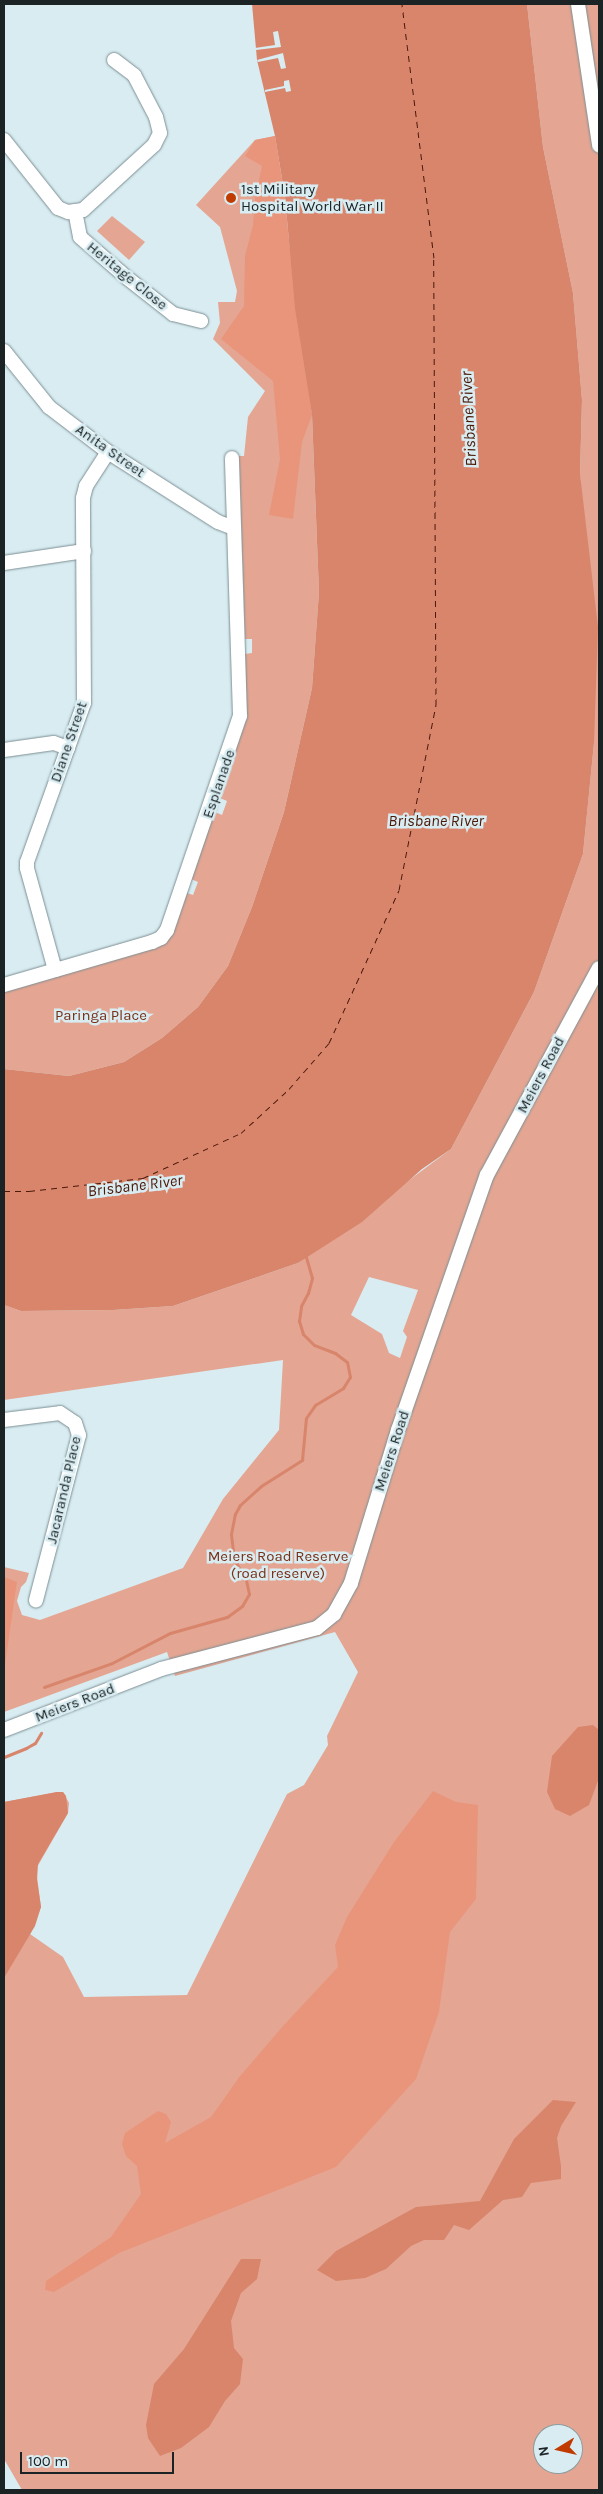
<!DOCTYPE html>
<style>
body{margin:0}
#map{position:relative;width:603px;height:2494px;overflow:hidden;background:#d8ecf1;font-family:Karla,sans-serif}
div>[style]{position:absolute}
[style*='--x']{left:calc(var(--x)*1px);top:calc(var(--y)*1px);width:calc(var(--w)*1px);rotate:calc(var(--a)*1deg)}
.green>*{inset:0;background:#e4a693}
.forest>*{inset:0;background:#e9957b}
.water>*{inset:0;background:#d8856c}
.pier>*{inset:0;background:#d8ecf1}
.stream>*{height:3px;margin:-1.5px;padding:0 1.5px;transform-origin:1.5px;border-radius:1.5px;background:#d8856c}
.ferry>*{height:1px;margin-top:-0.5px;transform-origin:0;background:repeating-linear-gradient(90deg,#4c1807 0 6px,transparent 0 11px)}
.roads{filter:drop-shadow(0 0 1px #7c8e93) drop-shadow(0 0 1px #7c8e93)}
.minor>*{height:14px;margin:-7px;padding:0 7px;transform-origin:7px;border-radius:7px;background:#fff}
.dots>*{width:14px;height:14px;translate:-50% -50%;box-sizing:border-box;border:2px solid #d8ecf1;border-radius:50%}
span{translate:-50% -50%;white-space:nowrap;text-align:center;line-height:1.15;-webkit-text-stroke:5px #d8ecf1;paint-order:stroke}
.poi-label{font-size:15px;color:#1b2324}
.left{translate:0 -50%;text-align:left}
.street-label{font-size:15px;color:#1b2324}
.park-label{font-size:15px;color:#7a2f17}
.water-label{font-size:16px;color:#4c1807;font-style:italic}
.frame{position:absolute;inset:0;border:5px solid #1b2324;pointer-events:none}
.north{position:absolute;left:533px;top:2424px;width:50px;height:50px;box-sizing:border-box;background:#d8ecf1;border:1px solid #8c9c9f;border-radius:50%;rotate:261deg;font-size:14px;font-weight:700;line-height:20px;text-align:center;color:#1b2324}
.north::after{content:'';display:block;margin:auto;width:18px;height:22px;background:#c13a00;clip-path:polygon(50% 0,100% 100%,50% 72%,0 100%)}
.scale{position:absolute;left:20px;top:2452px;width:154px;height:22px;box-sizing:border-box;border:2px solid #1b2324;border-top:0;padding-left:6px;font-size:15px;line-height:18px;white-space:nowrap;color:#1b2324;-webkit-text-stroke:4px #d8ecf1;paint-order:stroke}
</style>
<div id="map">
<div class="green">
<i style="clip-path:polygon(evenodd,527px 4px,599px 4px,599px 2490px,22px 2490px,4px 2459px,4px 1802px,57px 1792px,63px 1792px,69px 1803px,68px 1813px,36px 1869px,41px 1907px,30px 1934px,63px 1957px,84px 1997px,187px 1995px,287px 1794px,304px 1785px,328px 1745px,327px 1736px,358px 1672px,335px 1632px,175px 1676px,167px 1652px,4px 1712px,4px 1567px,29px 1573px,26px 1582px,21px 1587px,17px 1601px,22px 1615px,40px 1620px,183px 1568px,223px 1499px,279px 1430px,283px 1360px,4px 1400px,4px 1305px,21px 1311px,113px 1310px,173px 1306px,298px 1263px,451px 1149px,534px 992px,583px 854px,594px 743px,580px 474px,582px 400px,573px 293px,543px 147px,527px 4px,369px 1277px,418px 1290px,403px 1331px,407px 1337px,400px 1358px,389px 1353px,382px 1334px,351px 1315px,369px 1277px,527px 4px,543px 2434px,573px 2434px,573px 2464px,543px 2464px,543px 2434px)"></i>
<i style="clip-path:polygon(275px 136px,312px 415px,319px 592px,312px 688px,284px 812px,252px 907px,228px 966px,198px 1007px,162px 1038px,124px 1062px,69px 1076px,4px 1069px,4px 992px,159px 945px,187px 893px,193px 895px,198px 882px,191px 879px,215px 812px,222px 815px,227px 801px,220px 798px,245px 721px,245px 654px,252px 653px,252px 639px,245px 639px,239px 456px,244px 456px,248px 417px,265px 391px,213px 339px,220px 323px,218px 302px,235px 302px,237px 291px,220px 227px,196px 205px,255px 140px)"></i>
<i style="clip-path:polygon(112px 216px,145px 242px,129px 260px,97px 231px)"></i>
</div>
<div class="forest">
<i style="clip-path:polygon(275px 136px,285px 197px,295px 309px,312px 415px,302px 442px,293px 519px,269px 515px,280px 459px,273px 381px,221px 339px,244px 306px,245px 256px,253px 225px,255px 198px,262px 166px,245px 156px,255px 140px)"></i>
<i style="clip-path:polygon(4px 1577px,17px 1582px,4px 1671px)"></i>
<i style="clip-path:polygon(433px 1791px,456px 1802px,478px 1805px,476px 1899px,450px 1932px,439px 2012px,416px 2079px,336px 2167px,119px 2253px,54px 2292px,45px 2290px,46px 2281px,111px 2237px,141px 2194px,137px 2166px,126px 2156px,122px 2144px,125px 2133px,158px 2111px,166px 2114px,171px 2122px,165px 2143px,211px 2117px,240px 2076px,283px 2026px,338px 1967px,335px 1945px,347px 1917px,394px 1842px)"></i>
</div>
<div class="water">
<i style="clip-path:polygon(252px 4px,527px 4px,543px 147px,573px 293px,582px 400px,580px 474px,598px 627px,594px 743px,583px 854px,534px 992px,451px 1149px,422px 1169px,362px 1222px,298px 1263px,173px 1306px,113px 1310px,21px 1311px,4px 1305px,4px 1069px,69px 1076px,124px 1062px,162px 1038px,198px 1007px,228px 966px,252px 907px,284px 812px,312px 688px,319px 592px,312px 415px,295px 309px,285px 197px,275px 136px,257px 60px)"></i>
<i style="clip-path:polygon(593px 1725px,599px 1730px,599px 1778px,589px 1805px,570px 1816px,555px 1809px,547px 1792px,552px 1756px,578px 1727px)"></i>
<i style="clip-path:polygon(57px 1792px,63px 1792px,66px 1796px,68px 1813px,38px 1864px,37px 1880px,41px 1907px,35px 1926px,4px 1978px,4px 1802px)"></i>
<i style="clip-path:polygon(553px 2100px,576px 2102px,561px 2126px,557px 2138px,561px 2166px,561px 2179px,531px 2183px,522px 2197px,503px 2200px,469px 2230px,454px 2225px,444px 2240px,424px 2240px,411px 2246px,386px 2269px,365px 2278px,336px 2281px,317px 2270px,336px 2251px,416px 2207px,480px 2201px,514px 2139px)"></i>
<i style="clip-path:polygon(241px 2259px,261px 2259px,257px 2279px,241px 2293px,231px 2321px,234px 2348px,243px 2359px,240px 2384px,225px 2401px,209px 2427px,181px 2448px,160px 2456px,148px 2438px,146px 2425px,154px 2384px,184px 2349px)"></i>
</div>
<div class="pier">
<i style="clip-path:polygon(278px 31px,281px 47px,256px 50px,255px 48px,275px 45px,273px 32px)"></i>
<i style="clip-path:polygon(283px 53px,286px 68px,281px 69px,278px 58px,258px 62px,257px 60px)"></i>
<i style="clip-path:polygon(289px 80px,291px 91px,286px 92px,285px 88px,265px 92px,265px 90px,284px 86px,284px 81px)"></i>
</div>
<div class="stream">
<i style="--x:44;--y:1687;--w:72;--a:-19.4"></i>
<i style="--x:112;--y:1663;--w:65;--a:-27.3"></i>
<i style="--x:170;--y:1633;--w:59;--a:-15.7"></i>
<i style="--x:227;--y:1617;--w:19;--a:-36"></i>
<i style="--x:242;--y:1606;--w:14;--a:-60"></i>
<i style="--x:249;--y:1594;--w:14;--a:-102"></i>
<i style="--x:246;--y:1580;--w:24;--a:-120"></i>
<i style="--x:234;--y:1559;--w:25;--a:-97"></i>
<i style="--x:231;--y:1534;--w:20;--a:-79"></i>
<i style="--x:235;--y:1514;--w:10;--a:-61"></i>
<i style="--x:240;--y:1505;--w:28;--a:-42"></i>
<i style="--x:261;--y:1486;--w:49;--a:-32.4"></i>
<i style="--x:302;--y:1460;--w:42;--a:-84.6"></i>
<i style="--x:306;--y:1418;--w:16;--a:-55"></i>
<i style="--x:315;--y:1405;--w:33;--a:-31"></i>
<i style="--x:343;--y:1388;--w:13;--a:-58"></i>
<i style="--x:350;--y:1377;--w:15;--a:-101"></i>
<i style="--x:347;--y:1362;--w:15;--a:-143"></i>
<i style="--x:335;--y:1353;--w:22;--a:-159"></i>
<i style="--x:314;--y:1345;--w:16;--a:-135"></i>
<i style="--x:303;--y:1334;--w:14;--a:-107"></i>
<i style="--x:299;--y:1321;--w:15;--a:-82"></i>
<i style="--x:301;--y:1306;--w:15;--a:-62"></i>
<i style="--x:308;--y:1293;--w:16;--a:-75"></i>
<i style="--x:312;--y:1278;--w:25;--a:-106"></i>
<i style="--x:4;--y:1757;--w:24;--a:-22"></i>
<i style="--x:26;--y:1748;--w:10;--a:-29"></i>
<i style="--x:35;--y:1743;--w:12;--a:-59"></i>
</div>
<div class="ferry">
<i style="--x:4;--y:1191;--w:25;--a:0"></i>
<i style="--x:29;--y:1191;--w:115;--a:-6.5"></i>
<i style="--x:143;--y:1178;--w:108;--a:-24.7"></i>
<i style="--x:241;--y:1133;--w:65;--a:-42.5"></i>
<i style="--x:289;--y:1089;--w:61;--a:-49"></i>
<i style="--x:329;--y:1043;--w:168;--a:-65.4"></i>
<i style="--x:399;--y:890;--w:189;--a:-78.7"></i>
<i style="--x:436;--y:705;--w:447;--a:-90.3"></i>
<i style="--x:434;--y:258;--w:256;--a:-97.2"></i>
</div>
<div class="roads">
<div class="minor">
<i style="--x:578;--y:4;--w:143;--a:81.5"></i>
<i style="--x:4;--y:140;--w:87;--a:51.5"></i>
<i style="--x:58;--y:208;--w:11;--a:22"></i>
<i style="--x:68;--y:212;--w:15;--a:-8"></i>
<i style="--x:83;--y:210;--w:96;--a:-42.5"></i>
<i style="--x:154;--y:145;--w:13;--a:-63"></i>
<i style="--x:160;--y:133;--w:16;--a:-104"></i>
<i style="--x:156;--y:117;--w:47;--a:-117.6"></i>
<i style="--x:134;--y:75;--w:25;--a:-143"></i>
<i style="--x:75;--y:211;--w:26;--a:79"></i>
<i style="--x:80;--y:237;--w:61;--a:41"></i>
<i style="--x:126;--y:277;--w:60;--a:38.2"></i>
<i style="--x:173;--y:314;--w:29;--a:14"></i>
<i style="--x:4;--y:351;--w:72;--a:51.2"></i>
<i style="--x:49;--y:407;--w:74;--a:37.3"></i>
<i style="--x:108;--y:452;--w:130;--a:32.5"></i>
<i style="--x:218;--y:522;--w:17;--a:21"></i>
<i style="--x:4;--y:563;--w:81;--a:-8.5"></i>
<i style="--x:4;--y:750;--w:50;--a:-8"></i>
<i style="--x:54;--y:743;--w:15;--a:20"></i>
<i style="--x:55;--y:970;--w:106;--a:-105.4"></i>
<i style="--x:27;--y:868;--w:6;--a:-90"></i>
<i style="--x:27;--y:862;--w:169;--a:-70.3"></i>
<i style="--x:84;--y:703;--w:205;--a:-90.3"></i>
<i style="--x:83;--y:498;--w:12;--a:-76"></i>
<i style="--x:86;--y:486;--w:40;--a:-57.1"></i>
<i style="--x:4;--y:985;--w:154;--a:-16.2"></i>
<i style="--x:152;--y:942;--w:10;--a:-24"></i>
<i style="--x:161;--y:938;--w:10;--a:-53"></i>
<i style="--x:167;--y:930;--w:226;--a:-71.2"></i>
<i style="--x:240;--y:716;--w:258;--a:-91.8"></i>
<i style="--x:4;--y:1420;--w:56;--a:-7.1"></i>
<i style="--x:60;--y:1413;--w:18;--a:34"></i>
<i style="--x:75;--y:1423;--w:13;--a:72"></i>
<i style="--x:79;--y:1435;--w:171;--a:104.6"></i>
<i style="--x:4;--y:1730;--w:168;--a:-21.2"></i>
<i style="--x:161;--y:1669;--w:161;--a:-14.7"></i>
<i style="--x:317;--y:1628;--w:22;--a:-39"></i>
<i style="--x:334;--y:1614;--w:35;--a:-61"></i>
<i style="--x:351;--y:1583;--w:160;--a:-72.9"></i>
<i style="--x:398;--y:1430;--w:270;--a:-70.8"></i>
<i style="--x:487;--y:1175;--w:235;--a:-61.6"></i>
</div>
</div>
<div class="dots">
<i style="left:231px;top:198px;background:#c13a00"></i>
</div>
<div class="poi-label">
<span class="left" style="left:241px;top:198px">1st Military<br>Hospital World War II</span>
</div>
<div class="street-label">
<span style="left:127px;top:276px;rotate:39deg">Heritage Close</span>
<span style="left:110px;top:451px;rotate:35deg">Anita Street</span>
<span style="left:69px;top:742px;rotate:-71deg">Diane Street</span>
<span style="left:219px;top:784px;rotate:-71deg">Esplanade</span>
<span style="left:541px;top:1075px;rotate:-62deg">Meiers Road</span>
<span style="left:392px;top:1451px;rotate:-72deg">Meiers Road</span>
<span style="left:64px;top:1490px;rotate:-77deg">Jacaranda Place</span>
<span style="left:75px;top:1703px;rotate:-21deg">Meiers Road</span>
</div>
<div class="park-label">
<span style="left:101px;top:1016px">Paringa Place</span>
<span style="left:278px;top:1565px">Meiers Road Reserve<br>(road reserve)</span>
</div>
<div class="water-label">
<span style="left:469px;top:419px;rotate:-93deg">Brisbane River</span>
<span style="left:436px;top:821px">Brisbane River</span>
<span style="left:135px;top:1186px;rotate:-7deg">Brisbane River</span>
</div>
<div class="frame"></div>
<div class="north">N</div>
<div class="scale">100 m</div>
</div>
